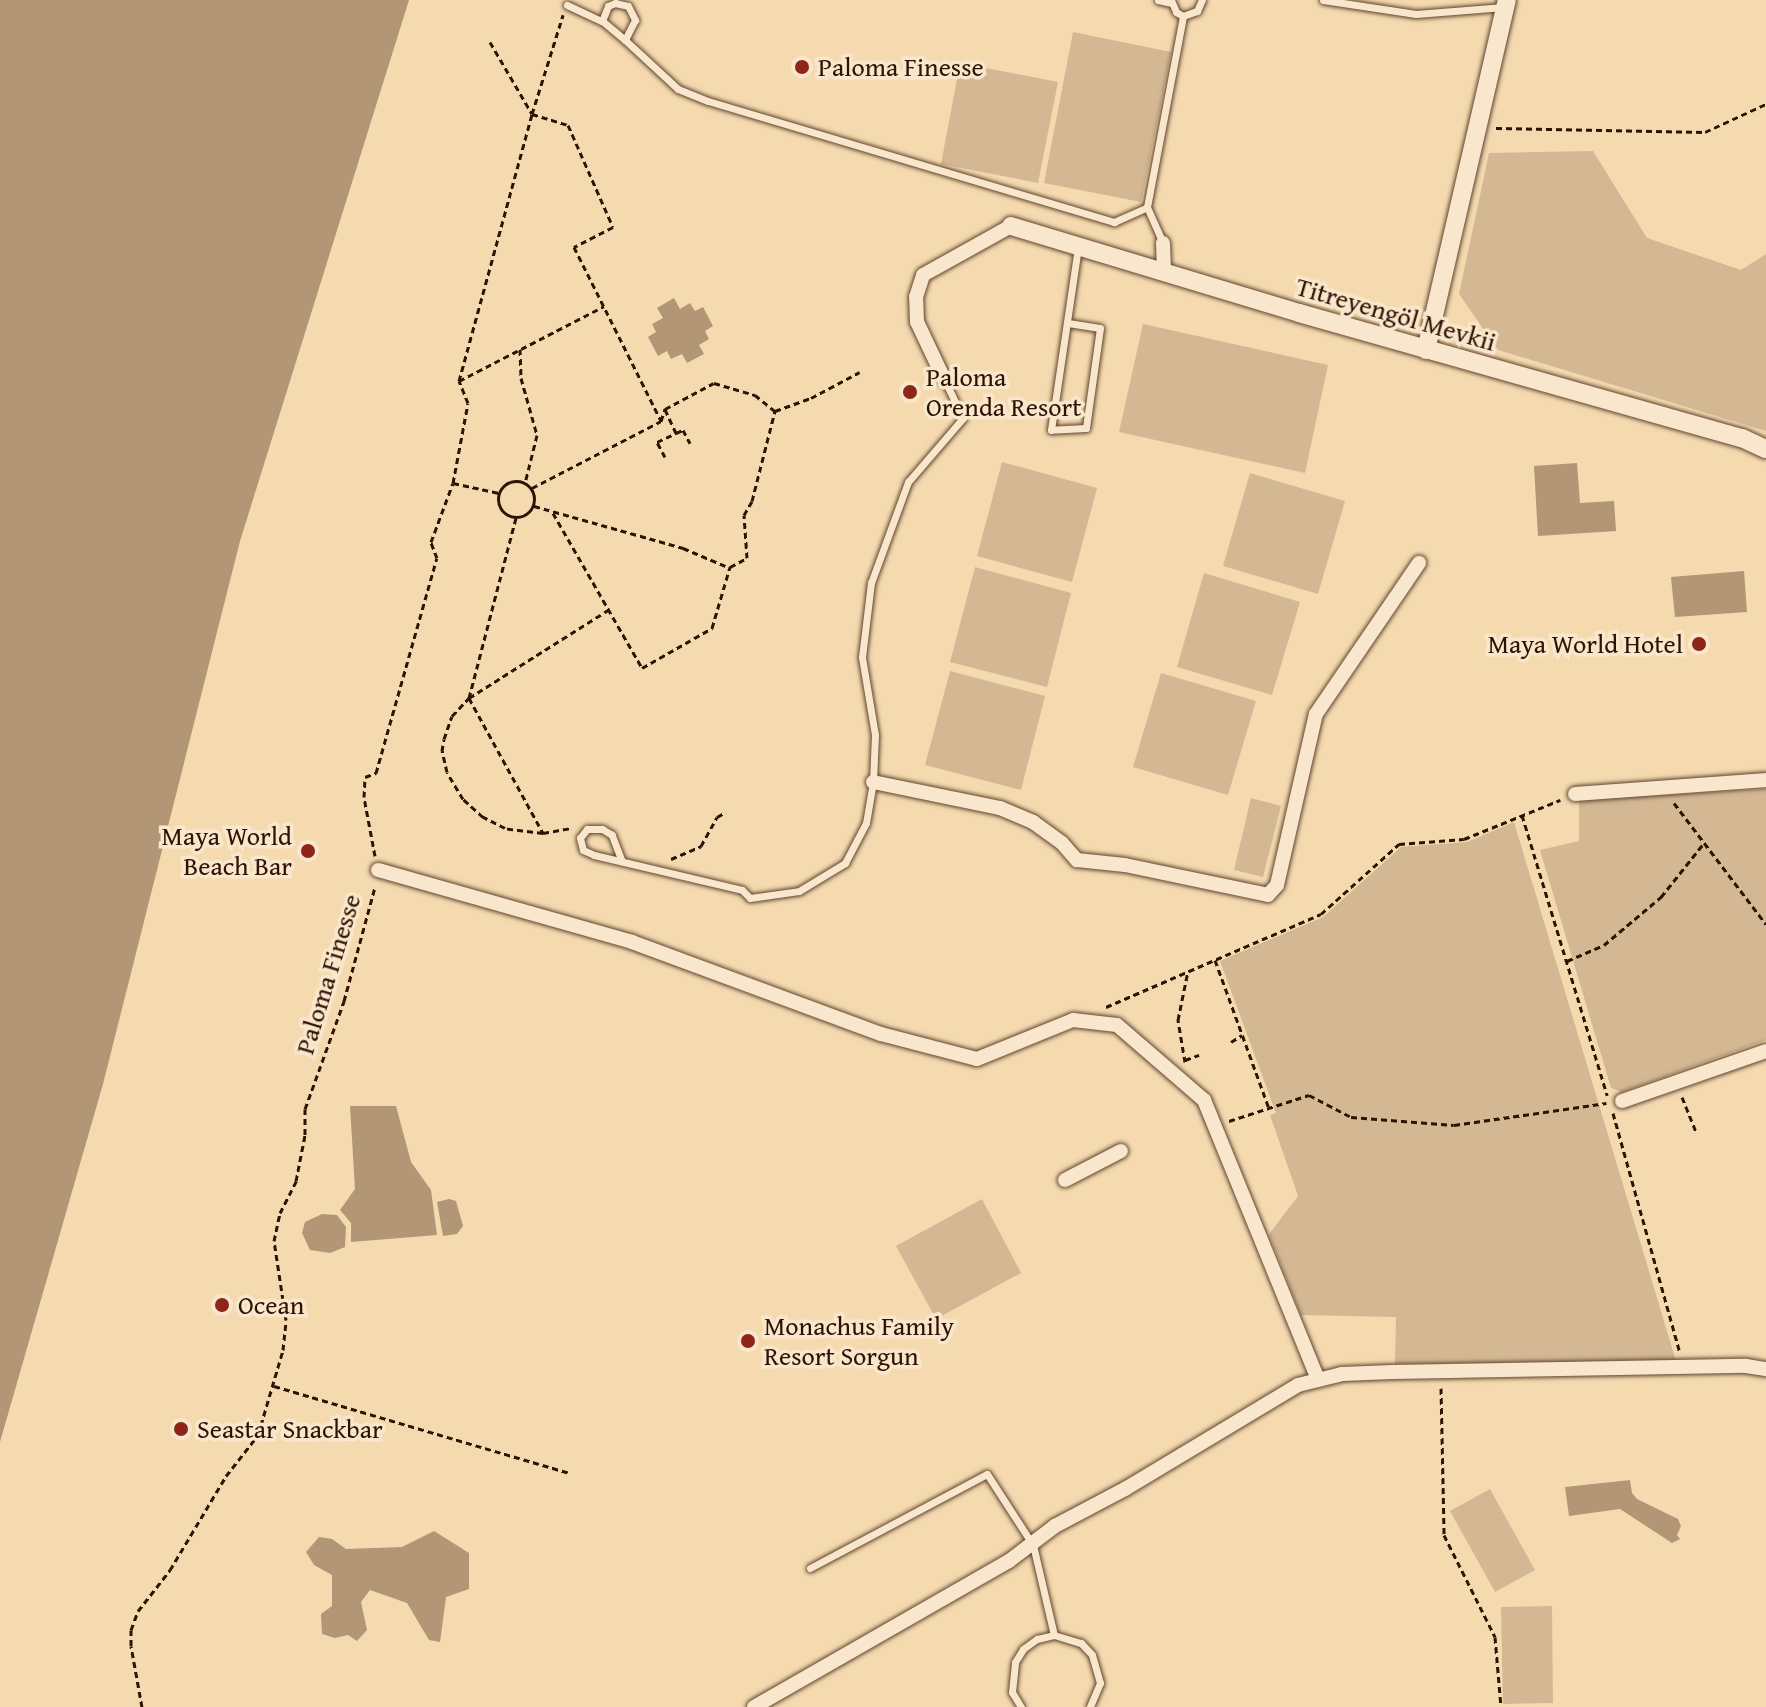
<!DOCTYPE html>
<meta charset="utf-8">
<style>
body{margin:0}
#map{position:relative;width:1766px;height:1707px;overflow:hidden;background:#f5dab0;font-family:"Gentium Book Plus",serif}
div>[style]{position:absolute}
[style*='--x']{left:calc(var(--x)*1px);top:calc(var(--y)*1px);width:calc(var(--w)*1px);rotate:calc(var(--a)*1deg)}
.green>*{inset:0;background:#d4b893}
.water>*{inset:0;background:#b29675}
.path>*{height:3px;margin-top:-1.5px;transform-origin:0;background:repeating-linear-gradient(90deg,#301203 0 6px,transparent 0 10px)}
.path>.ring{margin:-1.5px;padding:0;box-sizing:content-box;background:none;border:3px solid #301203;border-radius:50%}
.roads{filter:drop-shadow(0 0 2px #61442e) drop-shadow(0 0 2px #61442e)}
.service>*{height:7px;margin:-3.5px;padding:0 3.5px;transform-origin:3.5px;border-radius:3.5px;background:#f8e7cc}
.minor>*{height:14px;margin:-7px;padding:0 7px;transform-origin:7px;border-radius:7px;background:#f8e7cc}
.tertiary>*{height:18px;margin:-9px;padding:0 9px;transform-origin:9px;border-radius:9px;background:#f8e7cc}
.dots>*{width:22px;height:22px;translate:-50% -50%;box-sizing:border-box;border:4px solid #f8e7cc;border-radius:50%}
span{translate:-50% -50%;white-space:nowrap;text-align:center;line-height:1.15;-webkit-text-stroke:7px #f8e7cc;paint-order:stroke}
.poi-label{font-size:26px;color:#301203}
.left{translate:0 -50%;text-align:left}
.right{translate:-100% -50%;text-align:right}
.street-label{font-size:26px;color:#301203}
</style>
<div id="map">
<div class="green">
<i style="clip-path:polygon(1073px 32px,1171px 52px,1141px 202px,1044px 183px)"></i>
<i style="clip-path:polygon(960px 63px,1058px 82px,1038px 183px,941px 164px)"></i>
<i style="clip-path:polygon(1593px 151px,1647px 238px,1741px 270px,1766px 254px,1766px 431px,1498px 350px,1459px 294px,1489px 153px)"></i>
<i style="clip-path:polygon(1143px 324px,1328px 365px,1305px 473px,1119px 432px)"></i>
<i style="clip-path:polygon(1002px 462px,1097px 488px,1072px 582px,977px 556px)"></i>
<i style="clip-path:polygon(1250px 473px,1345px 501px,1318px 594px,1223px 566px)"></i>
<i style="clip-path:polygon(975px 567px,1071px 593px,1047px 687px,950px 662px)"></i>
<i style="clip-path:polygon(1204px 573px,1300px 602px,1272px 695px,1177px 667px)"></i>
<i style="clip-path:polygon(950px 671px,1045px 696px,1021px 790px,925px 765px)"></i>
<i style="clip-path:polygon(1161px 673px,1256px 701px,1228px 795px,1133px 767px)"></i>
<i style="clip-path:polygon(1766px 789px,1766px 1040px,1622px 1092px,1611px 1088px,1540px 850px,1579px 841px,1579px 800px)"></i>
<i style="clip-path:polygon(1251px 798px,1281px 806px,1263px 877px,1234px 870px)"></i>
<i style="clip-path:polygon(1514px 822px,1676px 1361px,1395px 1364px,1396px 1317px,1301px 1315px,1269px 1234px,1298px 1196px,1270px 1115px,1276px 1113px,1220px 961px,1323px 917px,1401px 847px,1467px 842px)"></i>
<i style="clip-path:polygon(982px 1199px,1021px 1273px,936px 1319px,896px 1246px)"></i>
<i style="clip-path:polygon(1490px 1489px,1535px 1570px,1495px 1592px,1450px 1511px)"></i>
<i style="clip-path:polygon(1552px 1606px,1553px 1703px,1503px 1704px,1501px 1607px)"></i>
</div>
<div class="water">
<i style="clip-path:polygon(0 0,409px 0,240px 541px,103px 1084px,0 1442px)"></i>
<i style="clip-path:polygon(674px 298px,680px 309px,690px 303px,695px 311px,703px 307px,713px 326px,705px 331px,709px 339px,699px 345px,704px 354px,687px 363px,682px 354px,671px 359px,667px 351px,658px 356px,648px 337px,656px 332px,652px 324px,663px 318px,657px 308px)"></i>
<i style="clip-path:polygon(1577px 463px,1580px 503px,1614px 501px,1616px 531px,1538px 536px,1534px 466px)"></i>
<i style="clip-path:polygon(1744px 571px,1747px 612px,1675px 617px,1671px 577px)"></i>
<i style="clip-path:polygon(350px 1106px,396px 1106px,411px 1162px,431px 1190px,437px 1235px,351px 1242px,351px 1223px,340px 1210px,355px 1189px)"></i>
<i style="clip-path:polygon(449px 1199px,456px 1201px,463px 1226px,457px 1234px,443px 1236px,437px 1202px)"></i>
<i style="clip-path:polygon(322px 1214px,337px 1215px,346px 1227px,345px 1247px,330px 1253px,310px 1250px,302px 1233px,305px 1222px)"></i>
<i style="clip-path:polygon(1630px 1480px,1632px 1493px,1637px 1499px,1678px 1519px,1681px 1526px,1677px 1535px,1680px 1539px,1672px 1543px,1620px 1509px,1569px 1516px,1565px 1487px)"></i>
<i style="clip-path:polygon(434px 1531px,469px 1553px,469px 1589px,446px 1597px,440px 1642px,429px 1640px,407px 1603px,370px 1590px,361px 1602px,367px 1630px,357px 1641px,348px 1635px,335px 1638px,322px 1634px,321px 1614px,332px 1606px,332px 1575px,314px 1565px,306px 1552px,319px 1537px,332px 1539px,346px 1549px,402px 1547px)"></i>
</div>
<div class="path">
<i style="--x:490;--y:42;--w:83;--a:59.7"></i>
<i style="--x:532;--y:114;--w:38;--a:17"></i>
<i style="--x:568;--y:125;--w:111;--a:66.2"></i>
<i style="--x:613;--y:227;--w:44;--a:152.9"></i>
<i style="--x:574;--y:247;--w:195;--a:63.4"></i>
<i style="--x:1496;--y:128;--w:209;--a:1.1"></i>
<i style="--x:1705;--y:132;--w:67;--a:-24.7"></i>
<i style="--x:520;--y:349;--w:29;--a:88"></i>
<i style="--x:521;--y:378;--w:59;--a:74.3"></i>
<i style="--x:537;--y:435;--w:49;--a:104"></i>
<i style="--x:459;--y:381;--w:163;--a:-27.3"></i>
<i style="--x:676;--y:433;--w:8;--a:-23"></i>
<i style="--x:683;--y:430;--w:15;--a:62"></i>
<i style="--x:665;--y:457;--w:17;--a:-118"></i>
<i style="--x:657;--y:442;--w:21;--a:-25"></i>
<i style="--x:676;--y:433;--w:26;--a:-115"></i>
<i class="ring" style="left:498px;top:481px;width:33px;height:33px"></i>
<i style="--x:453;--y:483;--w:47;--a:12.3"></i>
<i style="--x:532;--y:488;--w:145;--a:-27.4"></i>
<i style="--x:661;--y:421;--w:13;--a:-72"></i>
<i style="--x:665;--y:409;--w:55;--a:-28"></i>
<i style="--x:714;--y:383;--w:43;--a:16.3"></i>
<i style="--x:755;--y:395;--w:26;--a:39"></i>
<i style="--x:775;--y:411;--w:38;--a:-20"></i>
<i style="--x:811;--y:398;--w:55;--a:-28"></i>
<i style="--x:534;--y:506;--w:155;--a:15.7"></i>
<i style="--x:683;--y:548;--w:49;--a:22.9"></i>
<i style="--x:553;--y:513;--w:179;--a:60.1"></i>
<i style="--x:642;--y:668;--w:81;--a:-29.7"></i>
<i style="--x:712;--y:628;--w:64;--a:-73.6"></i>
<i style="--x:730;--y:567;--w:19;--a:-28"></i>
<i style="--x:747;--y:558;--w:43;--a:-94"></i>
<i style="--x:744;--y:515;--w:16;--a:-60"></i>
<i style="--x:752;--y:501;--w:93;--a:-75.7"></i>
<i style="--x:469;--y:698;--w:186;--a:-75.4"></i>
<i style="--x:469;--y:698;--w:167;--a:-32.3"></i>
<i style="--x:1674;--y:803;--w:152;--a:52.8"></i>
<i style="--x:1522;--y:815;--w:293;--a:73.1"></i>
<i style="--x:543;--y:833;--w:38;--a:-173"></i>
<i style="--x:505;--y:828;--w:25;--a:-153"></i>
<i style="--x:483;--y:817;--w:27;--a:-138"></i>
<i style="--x:463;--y:799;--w:31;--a:-121"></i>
<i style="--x:447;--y:772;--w:22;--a:-103"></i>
<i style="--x:442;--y:751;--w:12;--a:-81"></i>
<i style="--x:444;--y:739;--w:24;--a:-71"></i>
<i style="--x:452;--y:716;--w:25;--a:-47"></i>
<i style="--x:469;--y:698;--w:154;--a:61.3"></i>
<i style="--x:543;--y:833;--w:28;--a:-10"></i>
<i style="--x:375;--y:856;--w:60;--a:-100.6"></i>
<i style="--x:364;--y:797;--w:20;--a:-87"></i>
<i style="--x:365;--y:777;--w:12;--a:-20"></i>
<i style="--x:376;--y:773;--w:223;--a:-74.2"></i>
<i style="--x:437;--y:558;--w:17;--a:-111"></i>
<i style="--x:431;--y:542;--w:63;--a:-69.6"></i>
<i style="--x:453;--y:483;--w:81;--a:-79.4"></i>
<i style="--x:468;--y:403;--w:24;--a:-112"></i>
<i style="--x:459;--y:381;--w:277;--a:-74.7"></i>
<i style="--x:532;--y:114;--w:104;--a:-72.6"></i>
<i style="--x:671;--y:859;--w:33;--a:-23"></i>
<i style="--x:701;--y:846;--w:33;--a:-61"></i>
<i style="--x:717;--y:817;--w:10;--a:-29"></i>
<i style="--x:1215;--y:960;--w:158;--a:70"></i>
<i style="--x:1567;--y:961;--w:40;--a:-23.4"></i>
<i style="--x:1604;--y:945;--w:75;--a:-40.1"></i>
<i style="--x:1661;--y:897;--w:69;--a:-51.5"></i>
<i style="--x:1106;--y:1007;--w:234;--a:-23.4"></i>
<i style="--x:1321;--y:914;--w:105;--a:-41.9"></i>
<i style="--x:1399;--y:844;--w:65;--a:-4.4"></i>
<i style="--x:1464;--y:839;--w:104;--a:-22.1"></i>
<i style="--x:1231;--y:1042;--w:13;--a:-32"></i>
<i style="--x:1185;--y:1060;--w:15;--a:-20"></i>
<i style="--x:1185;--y:1062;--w:43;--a:-99.5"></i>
<i style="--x:1178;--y:1020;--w:50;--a:-78.5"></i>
<i style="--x:1682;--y:1097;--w:38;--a:68"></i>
<i style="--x:1613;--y:1113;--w:249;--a:74.4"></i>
<i style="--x:1229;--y:1121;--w:84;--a:-18"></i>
<i style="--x:1309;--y:1095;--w:47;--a:27.6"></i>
<i style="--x:1351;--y:1117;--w:103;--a:4.4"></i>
<i style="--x:1454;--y:1125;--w:154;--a:-8.2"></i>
<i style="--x:274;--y:1386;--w:309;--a:16.4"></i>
<i style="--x:1441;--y:1388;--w:147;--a:88.8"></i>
<i style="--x:1444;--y:1535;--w:114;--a:63.4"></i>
<i style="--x:1495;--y:1637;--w:70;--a:85.1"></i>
<i style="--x:142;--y:1707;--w:62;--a:-100.2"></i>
<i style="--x:131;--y:1646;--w:16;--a:-90"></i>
<i style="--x:131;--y:1630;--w:20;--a:-70"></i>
<i style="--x:138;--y:1611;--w:52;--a:-52"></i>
<i style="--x:170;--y:1570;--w:109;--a:-59.2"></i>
<i style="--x:226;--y:1476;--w:52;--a:-52"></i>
<i style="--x:258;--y:1435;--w:89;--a:-73.6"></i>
<i style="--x:283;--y:1350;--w:30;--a:-84"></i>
<i style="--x:286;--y:1320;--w:80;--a:-98.6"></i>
<i style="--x:274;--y:1241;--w:29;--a:-78"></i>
<i style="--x:280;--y:1213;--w:36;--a:-63"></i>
<i style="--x:296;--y:1181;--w:47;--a:-78.9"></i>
<i style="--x:305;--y:1135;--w:26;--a:-90"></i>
<i style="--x:305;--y:1109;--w:115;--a:-70.1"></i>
<i style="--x:344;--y:1001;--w:118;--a:-74.8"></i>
</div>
<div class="roads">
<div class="service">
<i style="--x:1158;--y:0;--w:13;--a:13"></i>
<i style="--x:1171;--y:0;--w:13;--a:67"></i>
<i style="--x:1176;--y:12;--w:8;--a:30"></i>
<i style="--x:1323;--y:0;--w:94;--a:8.6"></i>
<i style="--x:1416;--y:14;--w:88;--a:-4.5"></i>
<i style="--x:615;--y:3;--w:13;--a:13"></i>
<i style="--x:628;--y:6;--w:16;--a:63"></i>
<i style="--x:635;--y:20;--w:22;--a:117"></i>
<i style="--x:625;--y:40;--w:30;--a:-140"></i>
<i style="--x:602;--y:21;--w:16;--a:-68"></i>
<i style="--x:608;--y:6;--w:8;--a:-23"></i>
<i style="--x:567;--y:5;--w:38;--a:25"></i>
<i style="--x:1183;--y:16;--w:15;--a:-20"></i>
<i style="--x:1197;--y:11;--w:12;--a:-66"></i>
<i style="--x:625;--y:40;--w:72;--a:42.8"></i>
<i style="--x:678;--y:89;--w:32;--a:22"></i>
<i style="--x:708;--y:101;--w:424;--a:16.6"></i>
<i style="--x:1114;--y:222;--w:36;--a:-24"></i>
<i style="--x:1163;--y:243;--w:39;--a:-114"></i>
<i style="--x:1147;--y:207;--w:194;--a:-79.3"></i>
<i style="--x:1068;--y:323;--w:32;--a:9"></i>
<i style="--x:1100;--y:328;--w:101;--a:98"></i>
<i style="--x:1086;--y:428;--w:35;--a:177"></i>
<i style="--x:1051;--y:430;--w:184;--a:-81.6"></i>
<i style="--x:621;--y:859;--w:26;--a:-111"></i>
<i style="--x:612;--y:835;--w:12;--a:-149"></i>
<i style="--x:602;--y:829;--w:15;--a:180"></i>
<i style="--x:587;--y:829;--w:11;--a:128"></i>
<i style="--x:580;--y:838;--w:12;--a:76"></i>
<i style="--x:583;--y:850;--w:12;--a:24"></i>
<i style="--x:594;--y:855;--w:152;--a:13.3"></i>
<i style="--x:742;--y:890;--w:11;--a:45"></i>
<i style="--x:750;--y:898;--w:49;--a:-8.1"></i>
<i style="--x:799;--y:891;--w:54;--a:-31.3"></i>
<i style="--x:845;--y:863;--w:45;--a:-62.3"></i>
<i style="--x:866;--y:823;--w:42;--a:-80.3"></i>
<i style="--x:873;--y:782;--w:47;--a:-87.6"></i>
<i style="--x:875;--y:735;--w:79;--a:-99.5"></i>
<i style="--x:862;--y:657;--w:75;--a:-83.1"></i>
<i style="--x:871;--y:583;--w:108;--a:-69.9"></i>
<i style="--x:908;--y:482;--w:84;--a:-49.3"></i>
<i style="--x:963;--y:418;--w:43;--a:-116"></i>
<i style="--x:810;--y:1568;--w:200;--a:-28"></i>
<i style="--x:987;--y:1474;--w:85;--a:57.1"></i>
<i style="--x:1033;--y:1545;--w:92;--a:76.9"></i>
<i style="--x:1021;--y:1707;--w:17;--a:-121"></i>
<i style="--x:1012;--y:1692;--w:30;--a:-84"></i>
<i style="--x:1015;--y:1662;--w:15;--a:-58"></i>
<i style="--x:1023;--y:1649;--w:17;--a:-36"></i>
<i style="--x:1037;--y:1639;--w:17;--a:-13"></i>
<i style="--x:1054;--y:1635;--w:28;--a:17"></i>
<i style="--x:1081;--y:1643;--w:16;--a:47"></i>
<i style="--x:1092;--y:1655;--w:29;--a:74"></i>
<i style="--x:1100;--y:1683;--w:26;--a:113"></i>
</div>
<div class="minor">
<i style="--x:1163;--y:243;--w:30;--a:88"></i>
<i style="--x:944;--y:379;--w:63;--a:-115.3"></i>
<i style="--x:917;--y:322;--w:25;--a:-92"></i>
<i style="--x:916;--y:297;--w:23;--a:-72"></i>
<i style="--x:923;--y:275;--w:101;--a:-29.1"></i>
<i style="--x:873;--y:782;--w:130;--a:11.6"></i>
<i style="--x:1000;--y:808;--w:36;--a:23"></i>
<i style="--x:1033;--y:822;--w:36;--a:36"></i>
<i style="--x:1062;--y:843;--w:23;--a:49"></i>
<i style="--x:1077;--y:860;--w:48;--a:5.9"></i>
<i style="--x:1125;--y:865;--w:146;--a:11.8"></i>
<i style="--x:1268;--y:895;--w:13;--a:-48"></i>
<i style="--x:1277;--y:885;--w:175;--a:-77.2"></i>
<i style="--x:1316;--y:714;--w:183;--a:-55.7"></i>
<i style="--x:1575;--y:794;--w:192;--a:-4.2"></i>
<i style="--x:378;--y:870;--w:264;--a:15.8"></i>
<i style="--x:632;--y:942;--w:265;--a:20.3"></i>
<i style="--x:881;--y:1034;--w:99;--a:14.6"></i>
<i style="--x:977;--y:1059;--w:104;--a:-22.1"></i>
<i style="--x:1073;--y:1020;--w:44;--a:6.5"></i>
<i style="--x:1117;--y:1025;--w:115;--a:40.8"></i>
<i style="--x:1204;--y:1100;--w:302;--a:67.8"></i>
<i style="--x:1622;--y:1101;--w:152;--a:-19.1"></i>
<i style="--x:1065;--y:1180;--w:63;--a:-27.4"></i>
<i style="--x:754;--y:1707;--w:294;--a:-29.8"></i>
<i style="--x:1009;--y:1561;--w:58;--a:-37.3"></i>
<i style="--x:1055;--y:1526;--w:79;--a:-27.9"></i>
<i style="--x:1125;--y:1489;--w:202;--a:-31"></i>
<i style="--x:1298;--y:1385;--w:45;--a:-14"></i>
<i style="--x:1342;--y:1374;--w:50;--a:-2.3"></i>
<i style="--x:1392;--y:1372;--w:354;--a:-1"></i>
<i style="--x:1746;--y:1366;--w:20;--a:9"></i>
</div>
<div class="tertiary">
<i style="--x:1011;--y:226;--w:301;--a:16.8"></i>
<i style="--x:1299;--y:313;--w:460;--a:15.8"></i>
<i style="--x:1742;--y:438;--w:26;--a:25"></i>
<i style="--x:1426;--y:350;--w:359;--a:-77"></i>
</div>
</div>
<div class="dots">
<i style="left:802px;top:67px;background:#8f2418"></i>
<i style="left:910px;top:392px;background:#8f2418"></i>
<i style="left:1699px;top:644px;background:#8f2418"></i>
<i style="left:308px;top:851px;background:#8f2418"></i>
<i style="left:222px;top:1305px;background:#8f2418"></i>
<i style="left:748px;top:1341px;background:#8f2418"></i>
<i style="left:181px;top:1429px;background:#8f2418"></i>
</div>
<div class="poi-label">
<span class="left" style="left:818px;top:67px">Paloma Finesse</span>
<span class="left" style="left:926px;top:392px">Paloma<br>Orenda Resort</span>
<span class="right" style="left:1683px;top:644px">Maya World Hotel</span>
<span class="right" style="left:292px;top:851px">Maya World<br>Beach Bar</span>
<span class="left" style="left:238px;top:1305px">Ocean</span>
<span class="left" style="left:764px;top:1341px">Monachus Family<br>Resort Sorgun</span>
<span class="left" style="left:197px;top:1429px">Seastar Snackbar</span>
</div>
<div class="street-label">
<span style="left:1396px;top:314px;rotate:16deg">Titreyengöl Mevkii</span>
<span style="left:328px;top:974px;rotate:-73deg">Paloma Finesse</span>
</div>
</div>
